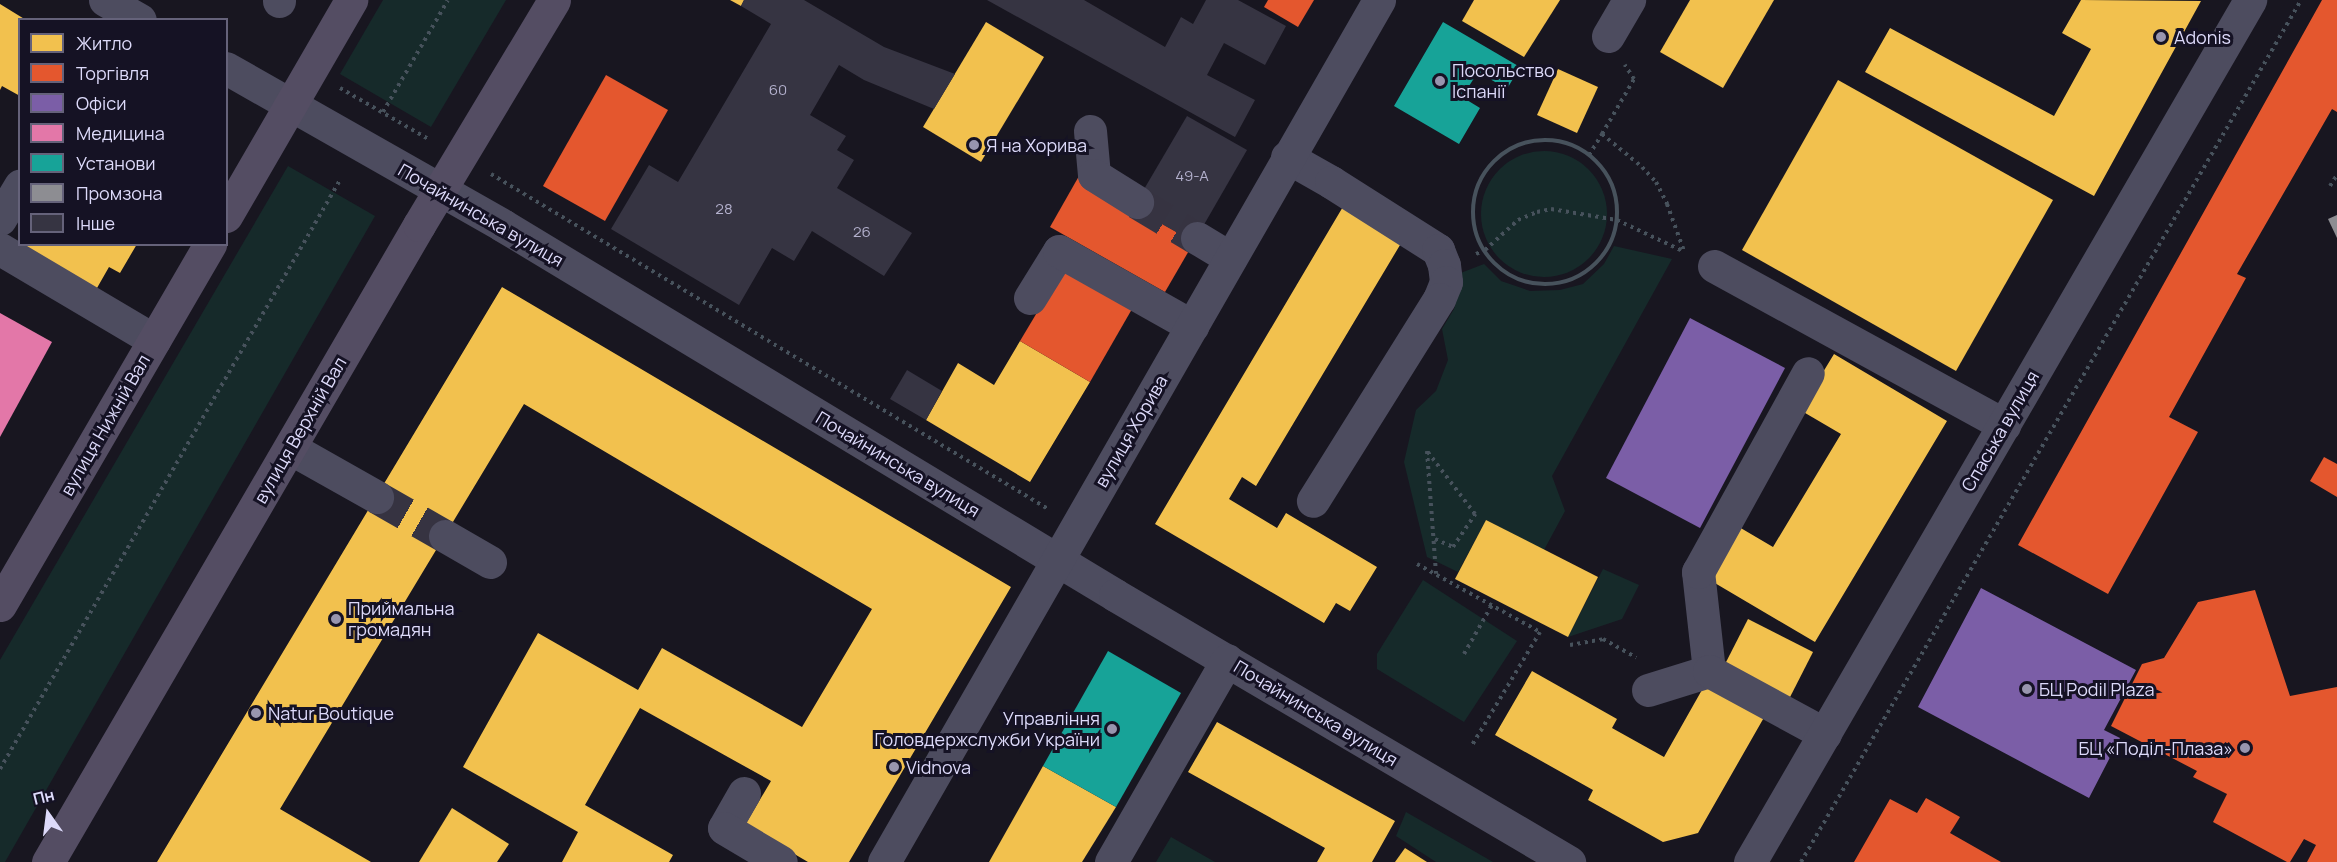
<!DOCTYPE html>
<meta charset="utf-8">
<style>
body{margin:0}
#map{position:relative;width:2337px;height:862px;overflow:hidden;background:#181620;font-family:Manrope,sans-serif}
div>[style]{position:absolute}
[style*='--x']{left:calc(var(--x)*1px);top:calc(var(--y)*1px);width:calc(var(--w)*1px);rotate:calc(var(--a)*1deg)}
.green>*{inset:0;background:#162a2a}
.round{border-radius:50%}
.homes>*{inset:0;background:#f2c14e}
.shops>*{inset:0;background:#e4572e}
.offices>*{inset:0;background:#7b5ea7}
.health>*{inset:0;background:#e377a8}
.public>*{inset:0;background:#17a398}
.industry>*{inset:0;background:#8d8d92}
.building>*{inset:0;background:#363442}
.minor-tunnel>*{height:33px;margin-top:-16.5px;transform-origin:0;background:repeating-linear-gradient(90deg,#363341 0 33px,transparent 0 49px)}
.path>*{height:4px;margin-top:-2px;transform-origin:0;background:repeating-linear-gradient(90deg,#47525c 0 3px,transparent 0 7.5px)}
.path>.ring{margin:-2px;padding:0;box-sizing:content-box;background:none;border:4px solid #47525c;border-radius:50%}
.minor>*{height:33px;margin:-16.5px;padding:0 16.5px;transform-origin:16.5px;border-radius:16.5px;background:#4d4c5f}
.major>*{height:33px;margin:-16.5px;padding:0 16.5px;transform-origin:16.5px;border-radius:16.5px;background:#544d63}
.dots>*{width:16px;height:16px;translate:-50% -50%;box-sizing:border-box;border:3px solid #151224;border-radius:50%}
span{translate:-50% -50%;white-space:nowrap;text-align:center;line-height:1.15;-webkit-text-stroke:6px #151224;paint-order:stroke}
.number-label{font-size:15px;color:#b3b0cc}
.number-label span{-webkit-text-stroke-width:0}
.poi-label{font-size:18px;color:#dddafa}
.left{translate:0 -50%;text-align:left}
.right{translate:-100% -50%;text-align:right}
.street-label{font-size:18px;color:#dddafa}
.legend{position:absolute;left:18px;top:18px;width:210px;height:228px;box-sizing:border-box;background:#151224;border:2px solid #65627a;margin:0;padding:8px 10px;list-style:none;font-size:18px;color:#dddafa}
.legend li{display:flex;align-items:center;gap:12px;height:30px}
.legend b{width:30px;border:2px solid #65627a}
.north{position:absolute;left:18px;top:784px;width:60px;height:60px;-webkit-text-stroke:4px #151224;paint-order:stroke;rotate:346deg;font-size:16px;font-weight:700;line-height:24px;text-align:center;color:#dddafa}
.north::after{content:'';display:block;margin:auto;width:21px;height:27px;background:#dddafa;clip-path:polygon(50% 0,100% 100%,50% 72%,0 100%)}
</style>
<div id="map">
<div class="green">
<i style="clip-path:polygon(383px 0,506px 0,431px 127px,340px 74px)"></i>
<i class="round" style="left:1481px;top:151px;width:126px;height:126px"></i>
<i style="clip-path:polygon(288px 166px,375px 216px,5px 862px,0 862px,0 660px)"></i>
<i style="clip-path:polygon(1614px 246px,1672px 259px,1552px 476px,1565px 511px,1544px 550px,1486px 520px,1458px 572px,1427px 557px,1404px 462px,1416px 410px,1436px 391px,1448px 360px,1442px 329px,1454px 309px,1459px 291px,1458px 274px,1484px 264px,1501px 281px,1530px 291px,1560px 290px,1583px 284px,1604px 264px)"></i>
<i style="clip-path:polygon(1603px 569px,1639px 585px,1622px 619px,1568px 637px)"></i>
<i style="clip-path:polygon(1423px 580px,1517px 641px,1464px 722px,1377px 669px,1377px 654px)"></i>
<i style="clip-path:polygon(1406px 812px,1493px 862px,1436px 862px,1396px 836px)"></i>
<i style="clip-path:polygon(1171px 837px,1215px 862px,1156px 862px)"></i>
</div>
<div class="homes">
<i style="clip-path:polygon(730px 0,744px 0,741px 6px)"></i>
<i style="clip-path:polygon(1474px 0,1560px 0,1524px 57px,1462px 21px)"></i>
<i style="clip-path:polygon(1690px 0,1774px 0,1723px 88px,1660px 52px)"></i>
<i style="clip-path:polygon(2081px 0,2201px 1px,2094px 196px,1865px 72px,1890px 28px,2054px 116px,2091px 49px,2062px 33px)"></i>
<i style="clip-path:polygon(0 4px,26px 20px,20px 20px,20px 96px,2px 86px,0 90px)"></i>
<i style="clip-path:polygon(986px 22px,1044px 57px,981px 162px,923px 127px)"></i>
<i style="clip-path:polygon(1558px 69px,1598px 87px,1577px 133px,1537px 115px)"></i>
<i style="clip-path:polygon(1838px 80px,2053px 200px,1956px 371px,1742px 250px)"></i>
<i style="clip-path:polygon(1344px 205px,1403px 240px,1256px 486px,1242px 477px,1229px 499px,1277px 528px,1286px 513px,1377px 567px,1350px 611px,1336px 603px,1324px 623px,1155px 524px)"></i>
<i style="clip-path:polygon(22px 244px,137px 244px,120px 273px,109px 267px,93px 295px)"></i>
<i style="clip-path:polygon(502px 287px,1011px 587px,849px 862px,808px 862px,745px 825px,771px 781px,640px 708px,585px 805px,673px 855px,669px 862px,562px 862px,578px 832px,463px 767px,538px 633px,638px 690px,662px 648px,802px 727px,872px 609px,524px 404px,280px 809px,371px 862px,157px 862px)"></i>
<i style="clip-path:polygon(1020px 341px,1090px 382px,1030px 482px,926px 420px,958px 363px,994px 385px)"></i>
<i style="clip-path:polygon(1834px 354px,1947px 421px,1815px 642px,1708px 579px,1739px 527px,1773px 547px,1841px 434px,1800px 410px)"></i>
<i style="clip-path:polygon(1486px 520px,1598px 577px,1568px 637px,1455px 579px)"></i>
<i style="clip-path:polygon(1748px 619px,1813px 652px,1787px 703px,1722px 670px)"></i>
<i style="clip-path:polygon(1532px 671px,1617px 719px,1612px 728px,1664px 757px,1707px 681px,1766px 714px,1698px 833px,1663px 842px,1588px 800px,1593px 790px,1495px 735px)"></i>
<i style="clip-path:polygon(1217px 722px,1395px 821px,1372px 862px,1317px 862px,1325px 848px,1188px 772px)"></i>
<i style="clip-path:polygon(1043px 766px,1116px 807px,1082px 862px,989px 862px)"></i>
<i style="clip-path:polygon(452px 808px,509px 844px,497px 862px,419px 862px)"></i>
<i style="clip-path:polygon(1405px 848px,1427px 862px,1395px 862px)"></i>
</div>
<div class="shops">
<i style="clip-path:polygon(1268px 0,1314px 0,1298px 27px,1264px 7px)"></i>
<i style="clip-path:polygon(2322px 0,2337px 0,2337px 112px,2332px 109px,2237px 274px,2246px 278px,2169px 417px,2198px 432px,2108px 594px,2018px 545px)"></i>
<i style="clip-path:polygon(606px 75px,668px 110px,605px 221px,543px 186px)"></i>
<i style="clip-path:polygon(1079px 176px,1194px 242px,1165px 292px,1050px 227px)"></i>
<i style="clip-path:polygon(1063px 269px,1132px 309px,1090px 382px,1020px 341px)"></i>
<i style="clip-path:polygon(2324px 457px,2337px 464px,2337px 497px,2310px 481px)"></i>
<i style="clip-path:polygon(2255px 590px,2290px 696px,2337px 687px,2337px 862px,2307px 862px,2316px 845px,2304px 839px,2290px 862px,2287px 862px,2213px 822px,2227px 794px,2193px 777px,2197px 771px,2111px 726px,2142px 664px,2164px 658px,2198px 602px)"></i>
<i style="clip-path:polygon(1926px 798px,1960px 817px,1950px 833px,2001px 862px,1854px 862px,1890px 799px,1917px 813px)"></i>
</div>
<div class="offices">
<i style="clip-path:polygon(1690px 318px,1785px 368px,1700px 528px,1606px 478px)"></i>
<i style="clip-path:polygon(1981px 588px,2136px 670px,2104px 730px,2120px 738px,2089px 798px,1918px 707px)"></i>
</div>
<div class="health">
<i style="clip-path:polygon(0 313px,52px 342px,0 437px)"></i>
</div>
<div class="public">
<i style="clip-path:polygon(1443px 22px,1520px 67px,1507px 89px,1478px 72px,1462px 97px,1480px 108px,1459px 144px,1394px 106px)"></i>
<i style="clip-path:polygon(1108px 651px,1181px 693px,1116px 807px,1043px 766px)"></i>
</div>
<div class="industry">
<i style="clip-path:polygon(2337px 215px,2337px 238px,2328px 219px)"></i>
</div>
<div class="building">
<i style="clip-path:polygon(744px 0,804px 0,884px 47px,955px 74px,934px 109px,864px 80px,839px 65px,810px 115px,846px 136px,837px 150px,854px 160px,837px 188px,912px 233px,884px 276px,812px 231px,794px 261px,772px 248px,739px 305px,611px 229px,649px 165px,678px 182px,771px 24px,741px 6px)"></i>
<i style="clip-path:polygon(987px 0,1084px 0,1165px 47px,1181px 17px,1193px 24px,1206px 0,1238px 0,1286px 26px,1265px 65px,1224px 43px,1207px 75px,1255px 100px,1235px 137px)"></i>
<i style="clip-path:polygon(1187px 116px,1247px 150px,1194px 242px,1133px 208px)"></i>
<i style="clip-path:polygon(907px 370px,942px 391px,926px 420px,890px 399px)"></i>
</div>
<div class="minor-tunnel">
<i style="--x:1137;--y:202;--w:70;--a:31"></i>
<i style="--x:377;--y:497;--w:78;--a:29.8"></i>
</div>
<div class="path">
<i style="--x:340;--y:88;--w:104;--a:30"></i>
<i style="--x:383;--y:112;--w:129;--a:-59.9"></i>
<i style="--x:1602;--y:134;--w:64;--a:-59.8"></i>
<i style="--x:1634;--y:79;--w:17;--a:-123"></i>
<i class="ring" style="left:1473px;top:140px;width:140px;height:140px"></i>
<i style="--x:1589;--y:155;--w:25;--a:-58"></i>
<i style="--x:1602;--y:134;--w:52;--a:39.5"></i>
<i style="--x:1642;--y:167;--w:21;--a:47"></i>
<i style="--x:1656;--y:182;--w:25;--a:63"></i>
<i style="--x:1667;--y:204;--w:50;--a:70.1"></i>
<i style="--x:491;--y:174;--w:650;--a:31.02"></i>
<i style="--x:2330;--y:186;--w:13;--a:-58"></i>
<i style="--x:1476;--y:254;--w:10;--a:-24"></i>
<i style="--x:1485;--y:250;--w:45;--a:-42.3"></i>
<i style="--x:1518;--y:220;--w:21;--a:-23"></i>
<i style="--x:1537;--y:212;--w:14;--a:-12"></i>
<i style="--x:1551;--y:209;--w:67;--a:9.5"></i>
<i style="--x:1617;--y:220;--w:73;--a:25.2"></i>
<i style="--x:1435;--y:539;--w:20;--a:24"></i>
<i style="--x:1453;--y:547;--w:40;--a:-56"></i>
<i style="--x:1475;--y:514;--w:79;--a:-127.3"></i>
<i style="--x:1427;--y:451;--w:123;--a:85.8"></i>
<i style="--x:1417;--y:564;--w:141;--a:28.9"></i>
<i style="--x:1540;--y:632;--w:134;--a:121"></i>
<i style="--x:1570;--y:645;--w:34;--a:-10"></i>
<i style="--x:1603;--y:639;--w:38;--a:29"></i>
<i style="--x:1464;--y:654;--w:56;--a:-60.3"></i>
<i style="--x:0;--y:769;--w:680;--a:-60"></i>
<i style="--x:1801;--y:862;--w:997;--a:-59.88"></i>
</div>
<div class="minor">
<i style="--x:105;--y:0;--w:40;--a:29.7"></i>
<i style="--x:279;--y:1;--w:1;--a:-90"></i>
<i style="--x:1608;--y:36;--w:42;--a:-59.7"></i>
<i style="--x:226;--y:68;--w:318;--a:29.6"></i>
<i style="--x:502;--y:225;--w:716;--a:31.11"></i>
<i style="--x:1115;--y:595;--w:527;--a:30.46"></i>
<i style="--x:1090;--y:131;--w:44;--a:84.8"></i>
<i style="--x:1094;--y:175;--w:51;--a:32.1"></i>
<i style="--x:1287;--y:157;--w:51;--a:29.6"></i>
<i style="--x:1331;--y:182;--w:127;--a:32.4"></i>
<i style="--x:1438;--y:250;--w:16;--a:68"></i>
<i style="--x:1444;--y:265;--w:17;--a:83"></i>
<i style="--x:1446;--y:282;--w:18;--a:112"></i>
<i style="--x:1439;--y:299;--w:238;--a:122"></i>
<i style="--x:0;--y:219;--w:39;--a:-59"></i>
<i style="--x:1197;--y:238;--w:39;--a:31"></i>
<i style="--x:0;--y:249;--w:179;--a:30.6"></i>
<i style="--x:1714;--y:266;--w:331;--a:28.7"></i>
<i style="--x:1030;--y:298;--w:55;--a:-58.3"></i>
<i style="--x:1059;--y:251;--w:153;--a:29.4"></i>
<i style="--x:290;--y:448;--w:100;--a:29.4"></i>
<i style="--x:445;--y:536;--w:52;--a:30"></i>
<i style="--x:1709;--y:671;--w:100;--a:-96.3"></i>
<i style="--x:1698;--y:572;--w:227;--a:-61.1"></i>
<i style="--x:1648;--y:690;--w:64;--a:-17.3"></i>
<i style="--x:1709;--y:671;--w:132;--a:28.5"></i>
<i style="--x:744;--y:793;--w:40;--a:119.7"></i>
<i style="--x:724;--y:828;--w:66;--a:30.8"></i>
<i style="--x:884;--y:862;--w:994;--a:-60.13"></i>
<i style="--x:1111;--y:862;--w:233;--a:-60.1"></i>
<i style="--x:1750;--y:862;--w:997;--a:-59.88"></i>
</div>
<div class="major">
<i style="--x:226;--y:216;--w:250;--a:-59.9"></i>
<i style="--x:0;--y:605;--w:418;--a:-59.8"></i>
<i style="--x:48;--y:862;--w:737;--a:-59.78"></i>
<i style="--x:419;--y:225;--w:262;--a:-59"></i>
</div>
<div class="dots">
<i style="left:2161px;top:37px;background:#9895ae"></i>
<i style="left:1440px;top:81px;background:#9895ae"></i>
<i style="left:974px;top:145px;background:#9895ae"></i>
<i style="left:336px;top:619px;background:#9895ae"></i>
<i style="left:2027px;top:689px;background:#9895ae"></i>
<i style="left:256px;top:713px;background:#9895ae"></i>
<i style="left:1112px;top:729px;background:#9895ae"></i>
<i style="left:2245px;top:748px;background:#9895ae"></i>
<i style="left:894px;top:767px;background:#9895ae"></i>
</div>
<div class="number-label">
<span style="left:778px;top:90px">60</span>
<span style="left:1192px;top:176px">49-А</span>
<span style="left:724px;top:209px">28</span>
<span style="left:862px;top:232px">26</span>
</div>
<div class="poi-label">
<span class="left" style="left:2174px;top:37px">Adonis</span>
<span class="left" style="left:1452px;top:81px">Посольство<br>Іспанії</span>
<span class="left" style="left:986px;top:145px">Я на Хорива</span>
<span class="left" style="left:348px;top:619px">Приймальна<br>громадян</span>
<span class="left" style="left:2039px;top:689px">БЦ Podil Plaza</span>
<span class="left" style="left:268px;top:713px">Natur Boutique</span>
<span class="right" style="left:1100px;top:729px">Управління<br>Головдержслужби України</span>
<span class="right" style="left:2233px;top:748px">БЦ «Поділ-Плаза»</span>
<span class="left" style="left:906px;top:767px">Vidnova</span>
</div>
<div class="street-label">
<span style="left:481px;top:215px;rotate:30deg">Почайнинська вулиця</span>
<span style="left:105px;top:425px;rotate:-60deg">вулиця Нижній Вал</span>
<span style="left:300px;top:430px;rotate:-60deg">вулиця Верхній Вал</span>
<span style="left:1131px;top:431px;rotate:-60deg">вулиця Хорива</span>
<span style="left:2000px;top:431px;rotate:-60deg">Спаська вулиця</span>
<span style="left:898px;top:464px;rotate:31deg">Почайнинська вулиця</span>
<span style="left:1316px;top:713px;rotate:31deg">Почайнинська вулиця</span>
</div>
<ul class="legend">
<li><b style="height:16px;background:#f2c14e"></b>Житло</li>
<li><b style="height:16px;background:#e4572e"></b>Торгівля</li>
<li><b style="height:16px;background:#7b5ea7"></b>Офіси</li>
<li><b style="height:16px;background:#e377a8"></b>Медицина</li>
<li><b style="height:16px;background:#17a398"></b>Установи</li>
<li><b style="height:16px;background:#8d8d92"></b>Промзона</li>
<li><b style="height:16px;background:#363442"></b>Інше</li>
</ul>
<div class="north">Пн</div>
</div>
